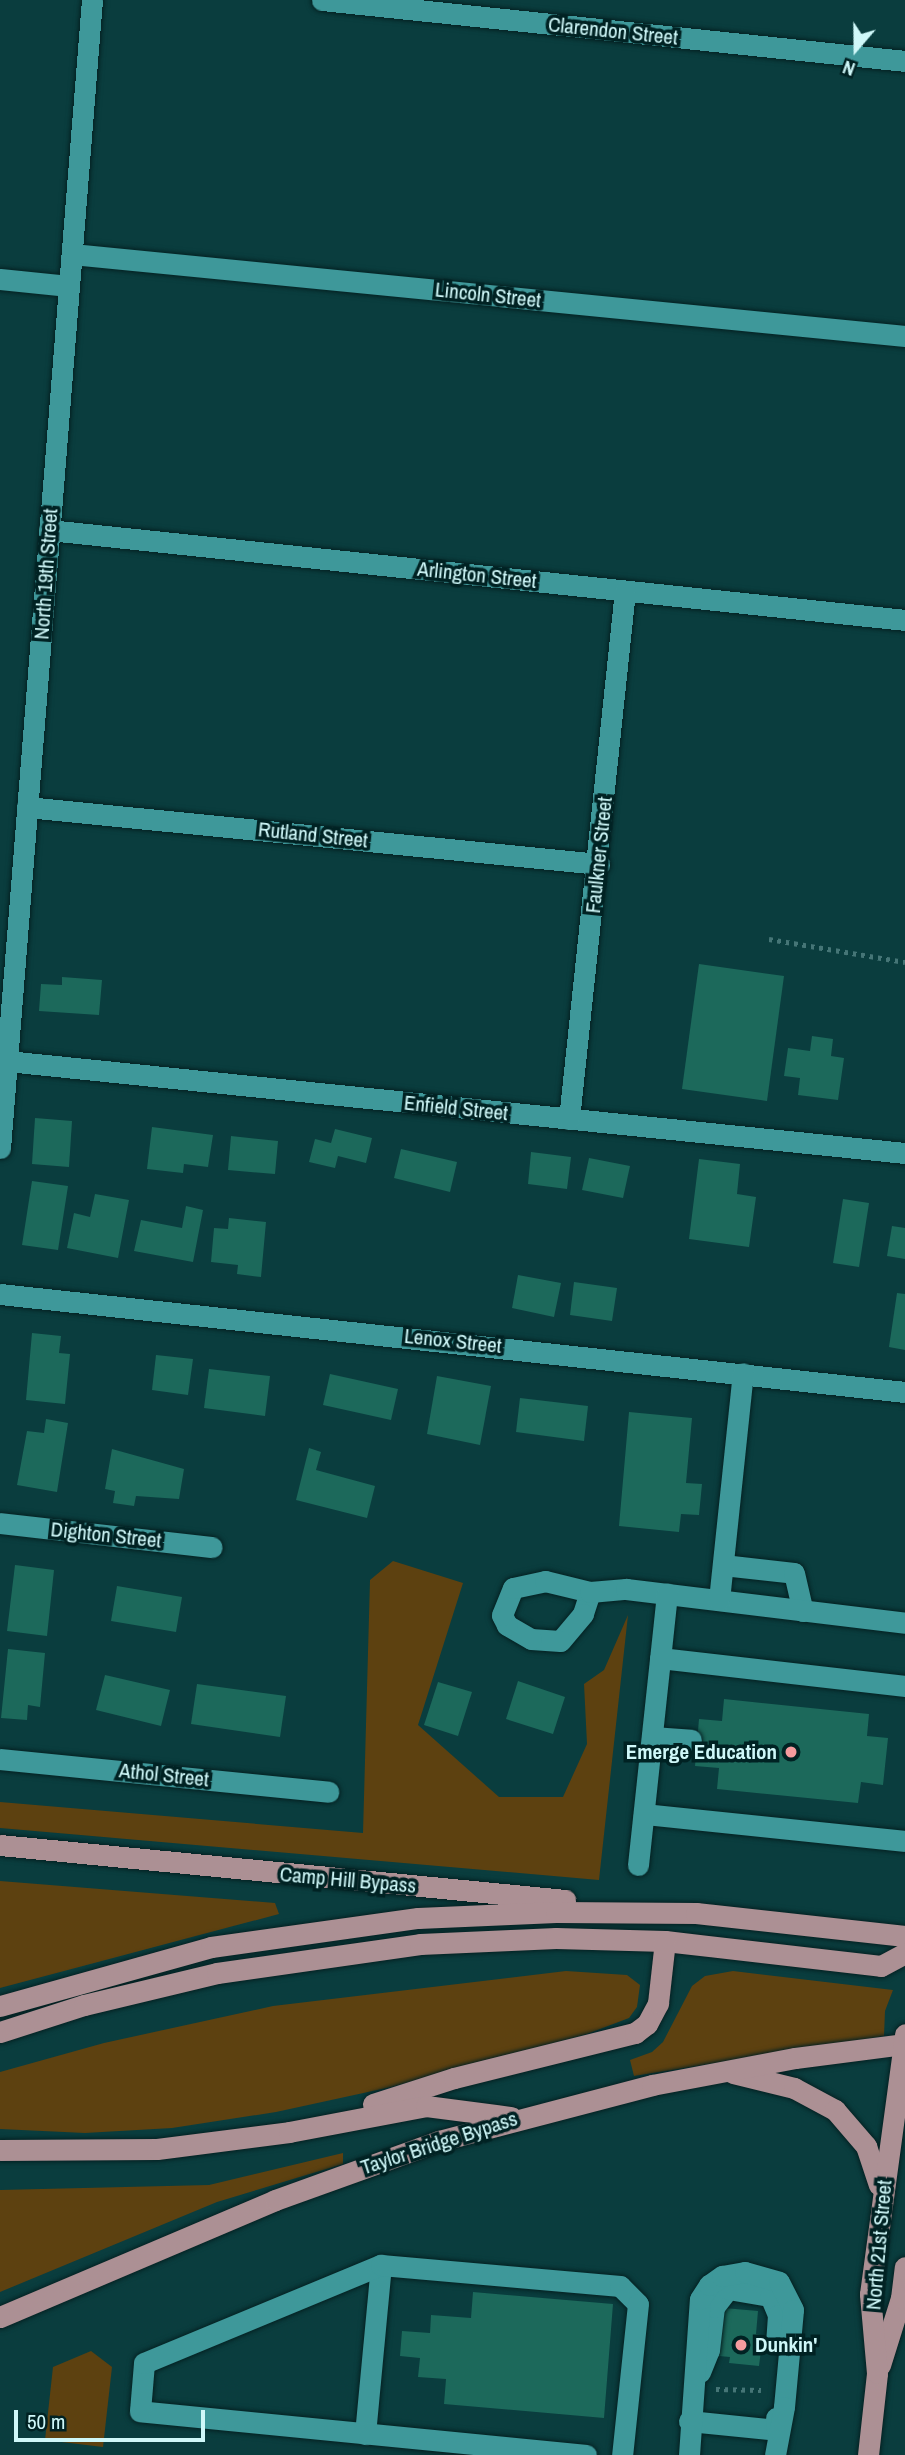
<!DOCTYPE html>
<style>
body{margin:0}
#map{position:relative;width:905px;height:2455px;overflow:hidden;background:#0a3d3e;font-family:"Archivo Narrow",sans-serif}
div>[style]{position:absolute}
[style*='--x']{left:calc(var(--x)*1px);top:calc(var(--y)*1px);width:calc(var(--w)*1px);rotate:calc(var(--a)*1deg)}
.green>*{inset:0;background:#5d4110}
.building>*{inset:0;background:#1c695b}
.path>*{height:4.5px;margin-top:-2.25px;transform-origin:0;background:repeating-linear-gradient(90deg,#457576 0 3.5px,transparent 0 8.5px)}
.roads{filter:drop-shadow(0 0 2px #052122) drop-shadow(0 0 2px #052122)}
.minor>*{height:21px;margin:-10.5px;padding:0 10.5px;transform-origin:10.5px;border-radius:10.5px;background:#3e989a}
.major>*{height:21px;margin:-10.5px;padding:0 10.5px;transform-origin:10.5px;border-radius:10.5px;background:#ac9094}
.dots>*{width:19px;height:19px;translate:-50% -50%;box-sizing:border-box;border:4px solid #002223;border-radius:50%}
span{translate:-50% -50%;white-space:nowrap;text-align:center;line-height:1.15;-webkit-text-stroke:7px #002223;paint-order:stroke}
.street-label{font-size:21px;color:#cff8f9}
.poi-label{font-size:21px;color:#cff8f9;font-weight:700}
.right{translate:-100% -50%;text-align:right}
.left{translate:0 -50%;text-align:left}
.north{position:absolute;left:821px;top:14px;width:70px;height:70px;-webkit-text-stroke:5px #002223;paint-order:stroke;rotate:200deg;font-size:19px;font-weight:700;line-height:28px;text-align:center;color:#cff8f9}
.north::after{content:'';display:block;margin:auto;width:24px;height:32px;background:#cff8f9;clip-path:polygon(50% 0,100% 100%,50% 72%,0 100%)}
.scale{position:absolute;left:14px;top:2410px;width:191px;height:32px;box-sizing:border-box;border:4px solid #cff8f9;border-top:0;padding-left:9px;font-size:21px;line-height:24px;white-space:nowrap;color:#cff8f9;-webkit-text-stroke:5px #002223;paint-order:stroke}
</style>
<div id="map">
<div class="green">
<i style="clip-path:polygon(393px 1561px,463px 1583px,418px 1725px,499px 1797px,563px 1797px,587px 1744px,584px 1684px,604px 1670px,628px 1615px,599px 1880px,0 1828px,0 1802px,363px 1833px,370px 1580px)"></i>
<i style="clip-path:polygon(0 1881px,275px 1903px,279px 1914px,0 1988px)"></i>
<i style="clip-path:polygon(566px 1971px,627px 1975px,640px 1985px,637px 2007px,629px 2018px,587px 2034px,391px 2087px,276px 2112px,172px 2128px,85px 2133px,0 2129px,0 2072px,104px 2043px,273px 2006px)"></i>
<i style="clip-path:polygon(733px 1971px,893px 1990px,885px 2011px,884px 2036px,634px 2076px,630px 2060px,652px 2052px,663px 2042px,692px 1986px,705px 1976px)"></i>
<i style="clip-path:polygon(343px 2153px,343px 2164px,217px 2202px,0 2292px,0 2190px,209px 2185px)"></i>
<i style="clip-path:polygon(91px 2351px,112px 2367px,103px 2447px,45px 2440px,53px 2367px)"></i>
</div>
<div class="building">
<i style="clip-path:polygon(699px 964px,784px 976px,767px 1101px,682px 1089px)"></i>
<i style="clip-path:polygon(62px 977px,102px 980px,99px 1015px,39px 1011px,41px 984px,62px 985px)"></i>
<i style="clip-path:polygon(812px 1036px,833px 1039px,831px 1056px,844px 1058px,838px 1100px,798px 1095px,800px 1078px,784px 1076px,788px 1048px,810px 1051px)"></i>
<i style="clip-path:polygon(35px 1118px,72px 1121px,69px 1167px,32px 1164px)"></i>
<i style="clip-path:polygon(152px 1127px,213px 1135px,208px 1167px,184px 1164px,183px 1173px,147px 1169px)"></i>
<i style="clip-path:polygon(335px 1129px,372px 1138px,366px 1163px,338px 1156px,335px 1168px,309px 1162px,315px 1139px,331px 1143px)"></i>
<i style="clip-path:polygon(231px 1136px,278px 1141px,275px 1174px,228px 1170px)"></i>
<i style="clip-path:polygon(401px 1149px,457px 1162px,450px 1192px,394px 1178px)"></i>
<i style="clip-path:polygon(531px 1152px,571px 1157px,567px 1189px,528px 1184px)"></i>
<i style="clip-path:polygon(589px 1158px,630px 1166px,623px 1198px,582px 1190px)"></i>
<i style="clip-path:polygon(699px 1159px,740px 1164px,737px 1194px,756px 1197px,749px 1247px,689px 1239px)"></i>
<i style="clip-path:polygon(32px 1181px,68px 1186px,58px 1250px,22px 1245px)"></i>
<i style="clip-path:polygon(95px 1194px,129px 1200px,118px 1258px,67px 1248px,74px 1213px,90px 1217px)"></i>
<i style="clip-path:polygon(843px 1199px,869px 1203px,859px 1267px,833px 1263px)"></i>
<i style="clip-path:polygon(186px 1206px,203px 1210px,193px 1262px,134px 1251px,141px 1220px,182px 1228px)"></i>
<i style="clip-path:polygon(229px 1218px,266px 1222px,261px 1277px,237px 1274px,238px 1265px,211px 1262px,214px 1228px,228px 1229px)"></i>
<i style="clip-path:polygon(892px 1226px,905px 1228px,905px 1259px,887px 1256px)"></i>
<i style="clip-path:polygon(518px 1275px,561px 1283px,554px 1317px,512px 1308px)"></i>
<i style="clip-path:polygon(574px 1282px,617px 1288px,612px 1321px,570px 1315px)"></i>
<i style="clip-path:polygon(897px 1293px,905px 1294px,905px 1350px,889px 1347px)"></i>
<i style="clip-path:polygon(32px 1333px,61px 1336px,59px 1353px,70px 1354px,65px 1404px,26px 1400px)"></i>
<i style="clip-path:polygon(156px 1355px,193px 1359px,188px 1395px,152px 1390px)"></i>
<i style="clip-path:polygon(209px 1369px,270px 1376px,265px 1416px,204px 1408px)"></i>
<i style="clip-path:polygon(330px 1374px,398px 1389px,391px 1420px,323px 1405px)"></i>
<i style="clip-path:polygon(437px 1376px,491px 1386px,480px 1445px,427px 1434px)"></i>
<i style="clip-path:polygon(520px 1398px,588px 1406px,584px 1441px,516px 1432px)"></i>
<i style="clip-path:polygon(629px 1412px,692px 1418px,686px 1483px,702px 1484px,699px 1515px,681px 1514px,679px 1532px,619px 1526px)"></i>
<i style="clip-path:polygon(46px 1419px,68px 1423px,57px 1492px,17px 1485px,27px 1431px,44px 1433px)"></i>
<i style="clip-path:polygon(309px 1448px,321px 1452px,316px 1470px,375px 1486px,367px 1518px,296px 1500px)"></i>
<i style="clip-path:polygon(112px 1449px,184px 1469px,179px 1499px,136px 1496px,134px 1506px,113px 1503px,115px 1491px,105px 1489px)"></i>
<i style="clip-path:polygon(15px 1565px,54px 1570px,47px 1636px,7px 1631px)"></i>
<i style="clip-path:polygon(117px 1586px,182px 1597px,176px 1632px,111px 1621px)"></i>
<i style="clip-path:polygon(8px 1649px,45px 1653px,40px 1707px,28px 1705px,27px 1720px,1px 1718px)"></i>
<i style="clip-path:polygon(105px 1675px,170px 1690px,161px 1726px,96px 1710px)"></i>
<i style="clip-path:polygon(518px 1681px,565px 1697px,553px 1734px,506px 1719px)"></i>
<i style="clip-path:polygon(438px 1682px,472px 1692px,458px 1736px,424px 1725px)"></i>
<i style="clip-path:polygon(197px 1684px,286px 1696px,280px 1737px,191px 1724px)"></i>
<i style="clip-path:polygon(724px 1699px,869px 1714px,867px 1736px,888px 1738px,883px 1785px,861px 1782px,858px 1803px,717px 1789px,719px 1768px,695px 1766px,699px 1719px,722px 1721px)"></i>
<i style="clip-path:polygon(473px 2292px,613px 2304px,604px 2418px,444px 2404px,446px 2379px,418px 2377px,420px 2358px,400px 2356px,402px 2331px,430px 2333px,431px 2315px,471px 2318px)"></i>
<i style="clip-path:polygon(724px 2308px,758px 2311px,756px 2334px,763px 2335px,759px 2366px,729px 2363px,730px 2357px,719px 2356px)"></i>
</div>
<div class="path">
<i style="--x:769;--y:939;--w:138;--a:9.6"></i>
<i style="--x:716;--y:2389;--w:45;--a:1.3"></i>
</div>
<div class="roads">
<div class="minor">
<i style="--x:322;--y:0;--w:586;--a:5.97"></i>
<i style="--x:72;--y:254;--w:837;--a:5.62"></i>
<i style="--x:0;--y:279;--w:69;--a:5.8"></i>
<i style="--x:49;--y:530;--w:861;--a:6"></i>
<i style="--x:27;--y:807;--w:575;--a:5.69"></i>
<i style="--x:7;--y:1061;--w:903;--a:5.85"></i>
<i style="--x:569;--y:1119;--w:531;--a:-83.95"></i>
<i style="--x:0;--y:1148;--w:1152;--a:-85.42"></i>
<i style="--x:0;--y:1294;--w:910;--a:6.18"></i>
<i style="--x:0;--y:1523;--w:213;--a:6.5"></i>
<i style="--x:723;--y:1565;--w:71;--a:6.4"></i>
<i style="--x:794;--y:1573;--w:39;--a:77"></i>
<i style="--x:590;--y:1592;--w:23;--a:108"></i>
<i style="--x:583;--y:1614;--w:35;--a:130"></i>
<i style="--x:560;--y:1641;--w:29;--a:-176"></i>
<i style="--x:531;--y:1639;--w:28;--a:-150"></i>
<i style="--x:507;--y:1625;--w:11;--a:-117"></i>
<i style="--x:502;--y:1615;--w:29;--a:-68"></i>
<i style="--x:513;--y:1588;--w:33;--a:-12"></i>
<i style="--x:545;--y:1581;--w:46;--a:13.7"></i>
<i style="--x:590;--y:1592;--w:36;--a:-5"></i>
<i style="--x:626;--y:1589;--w:281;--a:6.9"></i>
<i style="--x:719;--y:1600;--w:228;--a:-84"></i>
<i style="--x:660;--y:1658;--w:247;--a:6.5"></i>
<i style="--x:652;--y:1737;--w:39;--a:4"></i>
<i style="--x:0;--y:1759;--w:330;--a:5.7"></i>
<i style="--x:644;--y:1814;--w:262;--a:5.9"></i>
<i style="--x:638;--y:1865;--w:273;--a:-83.9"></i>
<i style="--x:700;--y:2372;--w:24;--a:-68"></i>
<i style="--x:709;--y:2350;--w:43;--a:-83.4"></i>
<i style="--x:714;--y:2307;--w:23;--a:-52"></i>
<i style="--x:728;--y:2289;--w:43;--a:9.5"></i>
<i style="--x:770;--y:2296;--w:21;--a:67"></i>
<i style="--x:778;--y:2315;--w:26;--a:94"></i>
<i style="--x:689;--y:2421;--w:88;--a:5.8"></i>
<i style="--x:777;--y:2430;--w:12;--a:-95"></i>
<i style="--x:365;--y:2434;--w:170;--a:-84.6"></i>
<i style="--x:586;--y:2455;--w:448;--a:-174.4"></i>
<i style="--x:140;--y:2411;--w:48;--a:-85.2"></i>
<i style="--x:144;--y:2363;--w:256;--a:-22.5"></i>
<i style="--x:381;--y:2265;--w:240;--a:5"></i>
<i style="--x:620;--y:2286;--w:25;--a:45"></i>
<i style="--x:638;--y:2304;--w:152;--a:96"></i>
<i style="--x:689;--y:2455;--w:156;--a:-86"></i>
<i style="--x:700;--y:2299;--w:17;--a:-57"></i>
<i style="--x:709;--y:2285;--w:16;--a:-35"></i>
<i style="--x:722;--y:2276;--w:23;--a:-10"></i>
<i style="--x:745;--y:2272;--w:35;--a:16"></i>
<i style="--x:779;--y:2282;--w:31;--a:63"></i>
<i style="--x:793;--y:2310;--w:97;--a:95.3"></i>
<i style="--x:784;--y:2407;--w:49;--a:100.6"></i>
</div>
<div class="major">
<i style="--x:0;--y:1845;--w:568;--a:5.56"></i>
<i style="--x:0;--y:2006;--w:219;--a:-15.6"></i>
<i style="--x:211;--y:1947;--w:209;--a:-8"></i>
<i style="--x:418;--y:1918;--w:138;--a:-2.5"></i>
<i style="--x:556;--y:1912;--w:140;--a:0.4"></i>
<i style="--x:696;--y:1913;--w:210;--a:6.3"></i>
<i style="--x:0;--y:2032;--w:88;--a:-17.8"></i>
<i style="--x:84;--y:2005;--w:137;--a:-13.5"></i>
<i style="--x:217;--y:1973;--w:205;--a:-8.1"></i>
<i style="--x:420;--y:1944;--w:136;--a:-2.5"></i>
<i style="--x:556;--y:1938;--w:109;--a:1.6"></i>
<i style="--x:665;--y:1941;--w:217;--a:6.6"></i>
<i style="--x:881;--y:1966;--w:27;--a:-28"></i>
<i style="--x:733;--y:2073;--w:63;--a:13.8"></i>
<i style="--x:794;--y:2088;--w:47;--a:28.2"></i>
<i style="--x:835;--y:2110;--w:48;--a:49.3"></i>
<i style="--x:866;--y:2146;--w:41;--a:71.6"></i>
<i style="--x:373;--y:2104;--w:85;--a:-17.8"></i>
<i style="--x:454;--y:2078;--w:187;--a:-14"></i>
<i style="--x:635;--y:2033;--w:15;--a:-37"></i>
<i style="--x:647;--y:2024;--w:24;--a:-62"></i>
<i style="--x:658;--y:2003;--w:62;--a:-83.6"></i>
<i style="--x:0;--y:2150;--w:157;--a:-0.4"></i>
<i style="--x:157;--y:2149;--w:133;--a:-7.3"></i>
<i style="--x:289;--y:2132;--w:139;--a:-10.7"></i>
<i style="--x:426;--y:2106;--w:86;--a:7.4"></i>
<i style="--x:0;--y:2317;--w:299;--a:-23"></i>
<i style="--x:275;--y:2200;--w:174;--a:-19.8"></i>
<i style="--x:439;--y:2141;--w:220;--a:-14.7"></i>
<i style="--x:652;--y:2085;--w:146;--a:-10.7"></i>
<i style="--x:795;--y:2058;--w:111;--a:-7.3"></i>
<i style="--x:880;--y:2365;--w:70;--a:-72.6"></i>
<i style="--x:901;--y:2298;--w:31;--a:-83"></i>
<i style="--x:868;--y:2455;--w:82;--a:-83.7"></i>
<i style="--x:877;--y:2373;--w:79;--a:-95.1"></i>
<i style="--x:870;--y:2294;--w:262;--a:-82.3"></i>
</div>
</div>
<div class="dots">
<i style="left:791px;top:1752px;background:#f59b9e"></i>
<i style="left:741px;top:2345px;background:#f59b9e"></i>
</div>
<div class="street-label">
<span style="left:613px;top:31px;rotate:6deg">Clarendon Street</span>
<span style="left:488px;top:295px;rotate:6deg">Lincoln Street</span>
<span style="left:46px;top:574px;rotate:-86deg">North 19th Street</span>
<span style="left:477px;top:575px;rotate:6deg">Arlington Street</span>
<span style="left:313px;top:835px;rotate:6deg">Rutland Street</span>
<span style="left:599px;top:855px;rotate:-84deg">Faulkner Street</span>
<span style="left:456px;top:1108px;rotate:6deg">Enfield Street</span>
<span style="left:453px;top:1341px;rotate:6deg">Lenox Street</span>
<span style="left:106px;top:1535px;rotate:6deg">Dighton Street</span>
<span style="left:164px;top:1775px;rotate:6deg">Athol Street</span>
<span style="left:348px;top:1880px;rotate:5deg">Camp Hill Bypass</span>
<span style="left:439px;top:2143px;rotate:-18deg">Taylor Bridge Bypass</span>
<span style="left:879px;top:2245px;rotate:-85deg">North 21st Street</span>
</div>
<div class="poi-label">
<span class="right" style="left:777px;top:1752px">Emerge Education</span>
<span class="left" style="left:755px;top:2345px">Dunkin'</span>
</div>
<div class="north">N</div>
<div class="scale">50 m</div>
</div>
